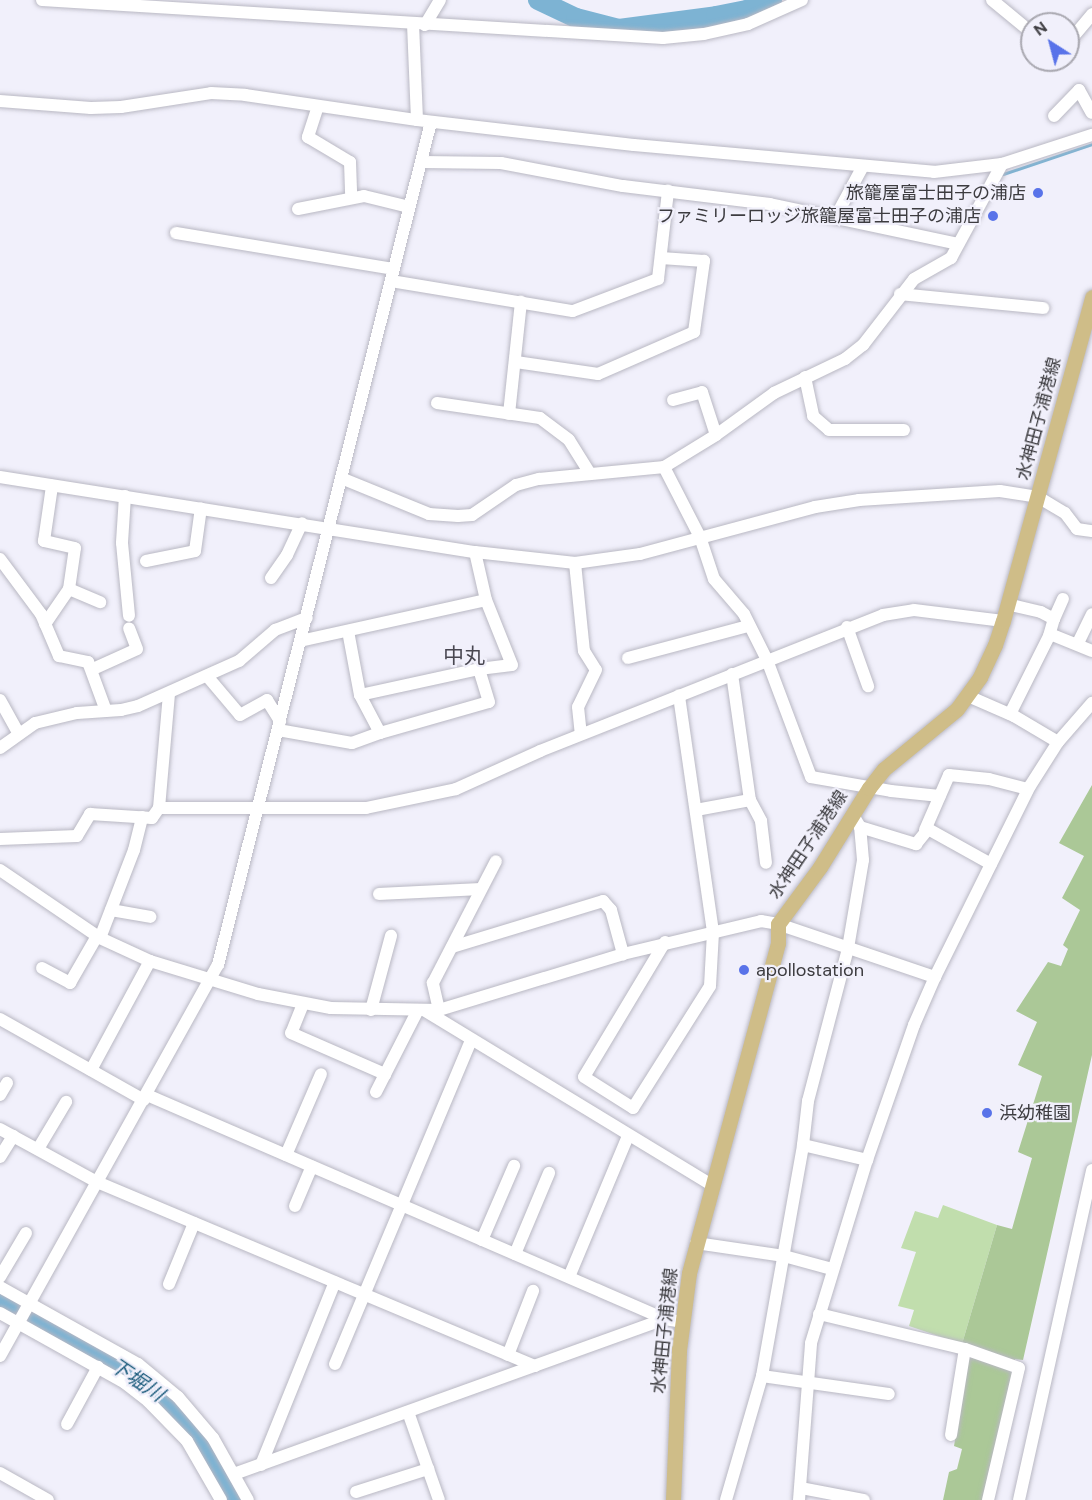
<!DOCTYPE html>
<meta charset="utf-8">
<style>
body{margin:0}
#map{position:relative;width:1092px;height:1500px;overflow:hidden;background:#f1f0fb;font-family:"DM Sans","Noto Sans JP",sans-serif}
div>[style]{position:absolute}
[style*='--x']{left:calc(var(--x)*1px);top:calc(var(--y)*1px);width:calc(var(--w)*1px);rotate:calc(var(--a)*1deg)}
.green>*{inset:0;background:#c1dead}
.forest>*{inset:0;background:#abc897}
.water>*{inset:0;background:#7db3d3}
.stream>*{height:3px;margin:-1.5px;padding:0 1.5px;transform-origin:1.5px;border-radius:1.5px;background:#7db3d3}
.river>*{height:20px;margin:-10px;padding:0 10px;transform-origin:10px;border-radius:10px;background:#7db3d3}
.roads{filter:drop-shadow(0 0 2px #b9b8c3) drop-shadow(0 0 2px #b9b8c3)}
.minor>*{height:12px;margin:-6px;padding:0 6px;transform-origin:6px;border-radius:6px;background:#fff}
.major>*{height:15px;margin:-7.5px;padding:0 7.5px;transform-origin:7.5px;border-radius:7.5px;background:#cfbd88}
.dots>*{width:16px;height:16px;translate:-50% -50%;box-sizing:border-box;border:3px solid #f1f0fb;border-radius:50%}
span{translate:-50% -50%;white-space:nowrap;text-align:center;line-height:1.15;-webkit-text-stroke:4.5px #f1f0fb;paint-order:stroke}
.poi-label{font-size:18px;color:#3d3c40}
.right{translate:-100% -50%;text-align:right}
.left{translate:0 -50%;text-align:left}
.street-label{font-size:18px;color:#3d3c40}
.water-label{font-size:20px;color:#1b5b7c;font-style:italic}
.quarter-label{font-size:21px;color:#494751}
.north{position:absolute;left:1020px;top:12px;width:60px;height:60px;box-sizing:border-box;background:#f1f0fb;border:2px solid #a9a8b0;border-radius:50%;rotate:324deg;font-size:16px;font-weight:700;line-height:24px;text-align:center;color:#3d3c40}
.north::after{content:'';display:block;margin:auto;width:21px;height:27px;background:#5973e9;clip-path:polygon(50% 0,100% 100%,50% 72%,0 100%)}
</style>
<div id="map">
<div class="green">
<i style="clip-path:polygon(943px 1205px,997px 1225px,962px 1344px,909px 1326px,914px 1310px,898px 1306px,916px 1252px,901px 1248px,915px 1211px,938px 1218px)"></i>
</div>
<div class="forest">
<i style="clip-path:polygon(1092px 785px,1092px 1055px,1023px 1360px,1015px 1359px,984px 1500px,943px 1500px,949px 1472px,957px 1469px,962px 1449px,954px 1446px,970px 1347px,962px 1344px,997px 1225px,1012px 1229px,1032px 1158px,1018px 1152px,1042px 1076px,1018px 1065px,1037px 1022px,1016px 1011px,1048px 962px,1061px 966px,1068px 949px,1063px 945px,1080px 910px,1062px 898px,1084px 856px,1059px 843px)"></i>
</div>
<div class="water">
<i style="clip-path:polygon(204px 1440px,237px 1500px,226px 1500px,197px 1445px)"></i>
</div>
<div class="stream">
<i style="--x:1003;--y:174;--w:94;--a:-18.6"></i>
</div>
<div class="river">
<i style="--x:538;--y:0;--w:42;--a:25.3"></i>
<i style="--x:576;--y:18;--w:44;--a:14.3"></i>
<i style="--x:619;--y:29;--w:98;--a:-7.6"></i>
<i style="--x:716;--y:16;--w:32;--a:-11"></i>
<i style="--x:747;--y:10;--w:27;--a:-22"></i>
<i style="--x:0;--y:1299;--w:159;--a:29.3"></i>
<i style="--x:139;--y:1377;--w:31;--a:37"></i>
<i style="--x:164;--y:1396;--w:35;--a:44"></i>
<i style="--x:189;--y:1420;--w:92;--a:60.1"></i>
</div>
<div class="roads">
<div class="minor">
<i style="--x:42;--y:0;--w:622;--a:3.5"></i>
<i style="--x:663;--y:38;--w:41;--a:-5.6"></i>
<i style="--x:704;--y:34;--w:45;--a:-12.8"></i>
<i style="--x:748;--y:24;--w:59;--a:-24"></i>
<i style="--x:992;--y:0;--w:52;--a:39.5"></i>
<i style="--x:413;--y:24;--w:96;--a:87.6"></i>
<i style="--x:425;--y:25;--w:29;--a:-59"></i>
<i style="--x:1068;--y:43;--w:38;--a:-50"></i>
<i style="--x:0;--y:101;--w:91;--a:4.4"></i>
<i style="--x:91;--y:108;--w:30;--a:-2"></i>
<i style="--x:121;--y:107;--w:91;--a:-8.8"></i>
<i style="--x:211;--y:93;--w:34;--a:3"></i>
<i style="--x:245;--y:95;--w:174;--a:8.3"></i>
<i style="--x:417;--y:120;--w:218;--a:6.6"></i>
<i style="--x:634;--y:145;--w:301;--a:5.1"></i>
<i style="--x:934;--y:172;--w:68;--a:-6.7"></i>
<i style="--x:1002;--y:164;--w:95;--a:-17.9"></i>
<i style="--x:318;--y:106;--w:33;--a:108"></i>
<i style="--x:308;--y:137;--w:49;--a:30.8"></i>
<i style="--x:350;--y:162;--w:35;--a:88"></i>
<i style="--x:1054;--y:116;--w:36;--a:-46"></i>
<i style="--x:1079;--y:90;--w:26;--a:61"></i>
<i style="--x:422;--y:162;--w:79;--a:0.7"></i>
<i style="--x:501;--y:163;--w:124;--a:10.7"></i>
<i style="--x:623;--y:186;--w:148;--a:7"></i>
<i style="--x:770;--y:204;--w:192;--a:12"></i>
<i style="--x:298;--y:209;--w:67;--a:-11.1"></i>
<i style="--x:364;--y:196;--w:46;--a:13.7"></i>
<i style="--x:835;--y:218;--w:59;--a:-61.7"></i>
<i style="--x:176;--y:233;--w:220;--a:9.4"></i>
<i style="--x:391;--y:281;--w:184;--a:9.4"></i>
<i style="--x:573;--y:311;--w:91;--a:-20.6"></i>
<i style="--x:658;--y:279;--w:89;--a:-83.5"></i>
<i style="--x:900;--y:294;--w:144;--a:5.6"></i>
<i style="--x:516;--y:362;--w:83;--a:8.3"></i>
<i style="--x:598;--y:374;--w:105;--a:-23.6"></i>
<i style="--x:694;--y:332;--w:72;--a:-82"></i>
<i style="--x:704;--y:261;--w:43;--a:-176"></i>
<i style="--x:805;--y:377;--w:40;--a:78"></i>
<i style="--x:813;--y:416;--w:21;--a:41"></i>
<i style="--x:829;--y:430;--w:75;--a:0"></i>
<i style="--x:673;--y:400;--w:30;--a:-15"></i>
<i style="--x:702;--y:392;--w:45;--a:72"></i>
<i style="--x:437;--y:403;--w:104;--a:8.3"></i>
<i style="--x:540;--y:418;--w:36;--a:37"></i>
<i style="--x:569;--y:440;--w:40;--a:58"></i>
<i style="--x:509;--y:414;--w:113;--a:-83.9"></i>
<i style="--x:664;--y:467;--w:79;--a:62.8"></i>
<i style="--x:700;--y:537;--w:44;--a:71.6"></i>
<i style="--x:714;--y:579;--w:46;--a:49.4"></i>
<i style="--x:744;--y:614;--w:51;--a:63.4"></i>
<i style="--x:767;--y:660;--w:125;--a:69.4"></i>
<i style="--x:811;--y:777;--w:81;--a:9.9"></i>
<i style="--x:891;--y:791;--w:49;--a:5.8"></i>
<i style="--x:0;--y:477;--w:481;--a:9"></i>
<i style="--x:475;--y:552;--w:101;--a:6.3"></i>
<i style="--x:575;--y:563;--w:66;--a:-7.9"></i>
<i style="--x:640;--y:554;--w:181;--a:-15"></i>
<i style="--x:815;--y:507;--w:45;--a:-9"></i>
<i style="--x:859;--y:500;--w:141;--a:-3.7"></i>
<i style="--x:1000;--y:491;--w:38;--a:9"></i>
<i style="--x:1038;--y:497;--w:31;--a:31"></i>
<i style="--x:1065;--y:513;--w:20;--a:53"></i>
<i style="--x:1077;--y:529;--w:15;--a:8"></i>
<i style="--x:341;--y:478;--w:95;--a:22.2"></i>
<i style="--x:429;--y:514;--w:29;--a:4"></i>
<i style="--x:458;--y:516;--w:14;--a:-4"></i>
<i style="--x:472;--y:515;--w:53;--a:-34.3"></i>
<i style="--x:516;--y:485;--w:24;--a:-15"></i>
<i style="--x:539;--y:479;--w:126;--a:-5.5"></i>
<i style="--x:664;--y:467;--w:61;--a:-31.6"></i>
<i style="--x:716;--y:435;--w:72;--a:-35.9"></i>
<i style="--x:774;--y:393;--w:79;--a:-25.6"></i>
<i style="--x:845;--y:359;--w:23;--a:-38"></i>
<i style="--x:863;--y:345;--w:83;--a:-52.3"></i>
<i style="--x:914;--y:279;--w:43;--a:-29.6"></i>
<i style="--x:951;--y:258;--w:107;--a:-61.5"></i>
<i style="--x:125;--y:496;--w:47;--a:93.7"></i>
<i style="--x:122;--y:543;--w:73;--a:84.5"></i>
<i style="--x:0;--y:559;--w:69;--a:53.3"></i>
<i style="--x:41;--y:614;--w:46;--a:66.8"></i>
<i style="--x:59;--y:656;--w:30;--a:12"></i>
<i style="--x:88;--y:662;--w:52;--a:69.8"></i>
<i style="--x:146;--y:561;--w:50;--a:-11.5"></i>
<i style="--x:195;--y:551;--w:43;--a:-82.1"></i>
<i style="--x:575;--y:563;--w:88;--a:84.2"></i>
<i style="--x:584;--y:651;--w:22;--a:58"></i>
<i style="--x:596;--y:670;--w:41;--a:115.9"></i>
<i style="--x:578;--y:707;--w:27;--a:84"></i>
<i style="--x:271;--y:578;--w:28;--a:-55"></i>
<i style="--x:287;--y:555;--w:35;--a:-65"></i>
<i style="--x:69;--y:589;--w:34;--a:23"></i>
<i style="--x:1054;--y:619;--w:22;--a:-66"></i>
<i style="--x:45;--y:624;--w:42;--a:-55.6"></i>
<i style="--x:69;--y:589;--w:41;--a:-81.7"></i>
<i style="--x:75;--y:548;--w:32;--a:-167"></i>
<i style="--x:44;--y:541;--w:56;--a:-81.7"></i>
<i style="--x:847;--y:627;--w:63;--a:70.4"></i>
<i style="--x:348;--y:631;--w:65;--a:79.4"></i>
<i style="--x:360;--y:695;--w:43;--a:62.2"></i>
<i style="--x:380;--y:733;--w:113;--a:-15.9"></i>
<i style="--x:489;--y:702;--w:34;--a:-107"></i>
<i style="--x:479;--y:669;--w:33;--a:-7"></i>
<i style="--x:512;--y:665;--w:70;--a:-111.8"></i>
<i style="--x:486;--y:600;--w:49;--a:-102.9"></i>
<i style="--x:1050;--y:634;--w:45;--a:22"></i>
<i style="--x:300;--y:641;--w:190;--a:-12.4"></i>
<i style="--x:1078;--y:643;--w:32;--a:-64"></i>
<i style="--x:628;--y:658;--w:124;--a:-14.9"></i>
<i style="--x:93;--y:669;--w:48;--a:-24.4"></i>
<i style="--x:137;--y:649;--w:22;--a:-111"></i>
<i style="--x:732;--y:674;--w:127;--a:81.9"></i>
<i style="--x:750;--y:800;--w:24;--a:62"></i>
<i style="--x:761;--y:821;--w:42;--a:83.2"></i>
<i style="--x:207;--y:676;--w:51;--a:49.8"></i>
<i style="--x:240;--y:715;--w:31;--a:-29"></i>
<i style="--x:267;--y:700;--w:25;--a:58"></i>
<i style="--x:360;--y:695;--w:122;--a:-12.3"></i>
<i style="--x:968;--y:696;--w:50;--a:23.5"></i>
<i style="--x:1014;--y:716;--w:51;--a:30.6"></i>
<i style="--x:1058;--y:742;--w:52;--a:-48.9"></i>
<i style="--x:0;--y:700;--w:38;--a:61"></i>
<i style="--x:1010;--y:714;--w:87;--a:-63.4"></i>
<i style="--x:1049;--y:636;--w:18;--a:-74"></i>
<i style="--x:1054;--y:619;--w:15;--a:-152"></i>
<i style="--x:1041;--y:612;--w:28;--a:-167"></i>
<i style="--x:278;--y:730;--w:75;--a:10"></i>
<i style="--x:352;--y:743;--w:30;--a:-20"></i>
<i style="--x:0;--y:748;--w:43;--a:-35.5"></i>
<i style="--x:35;--y:723;--w:43;--a:-13.4"></i>
<i style="--x:77;--y:713;--w:44;--a:-3.9"></i>
<i style="--x:121;--y:710;--w:17;--a:-13"></i>
<i style="--x:138;--y:706;--w:111;--a:-24"></i>
<i style="--x:239;--y:661;--w:48;--a:-40.7"></i>
<i style="--x:275;--y:630;--w:34;--a:-21"></i>
<i style="--x:159;--y:808;--w:207;--a:0"></i>
<i style="--x:366;--y:808;--w:92;--a:-11.9"></i>
<i style="--x:456;--y:789;--w:92;--a:-24.3"></i>
<i style="--x:540;--y:751;--w:369;--a:-21.6"></i>
<i style="--x:883;--y:615;--w:31;--a:-9"></i>
<i style="--x:914;--y:610;--w:90;--a:7"></i>
<i style="--x:696;--y:810;--w:55;--a:-10.5"></i>
<i style="--x:860;--y:827;--w:59;--a:16.9"></i>
<i style="--x:916;--y:844;--w:19;--a:-51"></i>
<i style="--x:928;--y:829;--w:72;--a:29.1"></i>
<i style="--x:925;--y:830;--w:60;--a:-66.4"></i>
<i style="--x:949;--y:775;--w:40;--a:5.7"></i>
<i style="--x:989;--y:779;--w:40;--a:14.4"></i>
<i style="--x:0;--y:839;--w:77;--a:-2.2"></i>
<i style="--x:77;--y:836;--w:26;--a:-59"></i>
<i style="--x:90;--y:814;--w:62;--a:3.7"></i>
<i style="--x:152;--y:818;--w:12;--a:-55"></i>
<i style="--x:159;--y:808;--w:115;--a:-85"></i>
<i style="--x:0;--y:870;--w:121;--a:34.2"></i>
<i style="--x:100;--y:938;--w:55;--a:24.7"></i>
<i style="--x:150;--y:961;--w:113;--a:17"></i>
<i style="--x:258;--y:994;--w:74;--a:10.9"></i>
<i style="--x:331;--y:1008;--w:108;--a:1.1"></i>
<i style="--x:439;--y:1010;--w:192;--a:-16.9"></i>
<i style="--x:623;--y:954;--w:142;--a:-13.4"></i>
<i style="--x:761;--y:921;--w:17;--a:10"></i>
<i style="--x:778;--y:924;--w:166;--a:18.7"></i>
<i style="--x:379;--y:894;--w:101;--a:-2.8"></i>
<i style="--x:111;--y:910;--w:40;--a:10"></i>
<i style="--x:100;--y:938;--w:94;--a:-68.9"></i>
<i style="--x:134;--y:850;--w:34;--a:-76"></i>
<i style="--x:665;--y:942;--w:157;--a:121"></i>
<i style="--x:584;--y:1077;--w:58;--a:32.3"></i>
<i style="--x:633;--y:1108;--w:144;--a:-57.7"></i>
<i style="--x:710;--y:986;--w:54;--a:-86.8"></i>
<i style="--x:713;--y:932;--w:239;--a:-98.2"></i>
<i style="--x:452;--y:947;--w:158;--a:-16.9"></i>
<i style="--x:603;--y:901;--w:12;--a:48"></i>
<i style="--x:611;--y:910;--w:46;--a:74.7"></i>
<i style="--x:42;--y:968;--w:32;--a:28"></i>
<i style="--x:70;--y:983;--w:54;--a:-60.1"></i>
<i style="--x:303;--y:1004;--w:31;--a:112"></i>
<i style="--x:291;--y:1033;--w:103;--a:23.6"></i>
<i style="--x:371;--y:1010;--w:77;--a:-74.9"></i>
<i style="--x:424;--y:1010;--w:337;--a:31.3"></i>
<i style="--x:439;--y:1010;--w:28;--a:-103"></i>
<i style="--x:433;--y:983;--w:137;--a:-62.7"></i>
<i style="--x:0;--y:1019;--w:165;--a:29.4"></i>
<i style="--x:91;--y:1070;--w:124;--a:-61.6"></i>
<i style="--x:376;--y:1092;--w:92;--a:-62.9"></i>
<i style="--x:0;--y:1095;--w:14;--a:-60"></i>
<i style="--x:147;--y:1095;--w:564;--a:23.39"></i>
<i style="--x:0;--y:1129;--w:111;--a:28.7"></i>
<i style="--x:97;--y:1182;--w:475;--a:22.8"></i>
<i style="--x:803;--y:1145;--w:66;--a:13.2"></i>
<i style="--x:38;--y:1149;--w:55;--a:-59.2"></i>
<i style="--x:286;--y:1155;--w:88;--a:-66.6"></i>
<i style="--x:0;--y:1157;--w:25;--a:-58"></i>
<i style="--x:295;--y:1206;--w:43;--a:-67"></i>
<i style="--x:482;--y:1240;--w:81;--a:-66.6"></i>
<i style="--x:696;--y:1243;--w:89;--a:8.4"></i>
<i style="--x:784;--y:1256;--w:50;--a:15.2"></i>
<i style="--x:515;--y:1254;--w:88;--a:-67.2"></i>
<i style="--x:0;--y:1277;--w:51;--a:-59.4"></i>
<i style="--x:569;--y:1277;--w:153;--a:-67.3"></i>
<i style="--x:169;--y:1284;--w:66;--a:-67.7"></i>
<i style="--x:0;--y:1287;--w:158;--a:29.2"></i>
<i style="--x:138;--y:1364;--w:52;--a:39.5"></i>
<i style="--x:178;--y:1397;--w:54;--a:49.5"></i>
<i style="--x:213;--y:1438;--w:71;--a:60.6"></i>
<i style="--x:0;--y:1313;--w:143;--a:29.2"></i>
<i style="--x:125;--y:1383;--w:29;--a:38"></i>
<i style="--x:148;--y:1401;--w:56;--a:45.7"></i>
<i style="--x:187;--y:1441;--w:68;--a:60"></i>
<i style="--x:819;--y:1314;--w:150;--a:13.5"></i>
<i style="--x:965;--y:1349;--w:57;--a:19.4"></i>
<i style="--x:1019;--y:1368;--w:136;--a:103.2"></i>
<i style="--x:508;--y:1355;--w:69;--a:-68.7"></i>
<i style="--x:0;--y:1356;--w:448;--a:-60.9"></i>
<i style="--x:218;--y:965;--w:869;--a:-75.82"></i>
<i style="--x:335;--y:1364;--w:351;--a:-67.2"></i>
<i style="--x:762;--y:1376;--w:128;--a:8.1"></i>
<i style="--x:408;--y:1412;--w:93;--a:70.6"></i>
<i style="--x:67;--y:1424;--w:65;--a:-61.5"></i>
<i style="--x:951;--y:1435;--w:87;--a:-80.8"></i>
<i style="--x:261;--y:1465;--w:197;--a:-68"></i>
<i style="--x:0;--y:1473;--w:55;--a:29.4"></i>
<i style="--x:234;--y:1474;--w:458;--a:-19.8"></i>
<i style="--x:665;--y:1319;--w:17;--a:10"></i>
<i style="--x:801;--y:1488;--w:64;--a:10.8"></i>
<i style="--x:356;--y:1492;--w:76;--a:-17.7"></i>
<i style="--x:726;--y:1500;--w:129;--a:-73.8"></i>
<i style="--x:762;--y:1376;--w:235;--a:-79.9"></i>
<i style="--x:803;--y:1145;--w:44;--a:-83.5"></i>
<i style="--x:808;--y:1101;--w:158;--a:-75.3"></i>
<i style="--x:848;--y:948;--w:89;--a:-80.3"></i>
<i style="--x:863;--y:860;--w:33;--a:-95"></i>
<i style="--x:860;--y:827;--w:14;--a:-120"></i>
<i style="--x:799;--y:1500;--w:157;--a:-85.6"></i>
<i style="--x:811;--y:1343;--w:191;--a:-73"></i>
<i style="--x:867;--y:1160;--w:143;--a:-70.8"></i>
<i style="--x:914;--y:1025;--w:52;--a:-66.4"></i>
<i style="--x:935;--y:977;--w:213;--a:-63.6"></i>
<i style="--x:1030;--y:786;--w:52;--a:-57.5"></i>
<i style="--x:1019;--y:1500;--w:338;--a:-77.5"></i>
</div>
<div class="major">
<i style="--x:673;--y:1500;--w:150;--a:-87.7"></i>
<i style="--x:679;--y:1350;--w:78;--a:-82.6"></i>
<i style="--x:689;--y:1273;--w:342;--a:-74.9"></i>
<i style="--x:778;--y:943;--w:19;--a:-90"></i>
<i style="--x:778;--y:924;--w:71;--a:-53.6"></i>
<i style="--x:820;--y:867;--w:93;--a:-58.2"></i>
<i style="--x:869;--y:788;--w:24;--a:-52"></i>
<i style="--x:884;--y:769;--w:94;--a:-39.4"></i>
<i style="--x:957;--y:709;--w:39;--a:-54"></i>
<i style="--x:980;--y:677;--w:35;--a:-65"></i>
<i style="--x:995;--y:645;--w:25;--a:-72"></i>
<i style="--x:1003;--y:621;--w:336;--a:-74.6"></i>
</div>
</div>
<div class="dots">
<i style="left:1038px;top:193px;background:#5973e9"></i>
<i style="left:993px;top:216px;background:#5973e9"></i>
<i style="left:744px;top:970px;background:#5973e9"></i>
<i style="left:987px;top:1113px;background:#5973e9"></i>
</div>
<div class="poi-label">
<span class="right" style="left:1026px;top:193px">旅籠屋富士田子の浦店</span>
<span class="right" style="left:981px;top:216px">ファミリーロッジ旅籠屋富士田子の浦店</span>
<span class="left" style="left:756px;top:970px">apollostation</span>
<span class="left" style="left:999px;top:1113px">浜幼稚園</span>
</div>
<div class="street-label">
<span style="left:1039px;top:419px;rotate:-75deg">水神田子浦港線</span>
<span style="left:808px;top:845px;rotate:-56deg">水神田子浦港線</span>
<span style="left:665px;top:1331px;rotate:-84deg">水神田子浦港線</span>
</div>
<div class="water-label">
<span style="left:137px;top:1380px;rotate:34deg">下堀川</span>
</div>
<div class="quarter-label">
<span style="left:464px;top:656px">中丸</span>
</div>
<div class="north">N</div>
</div>
